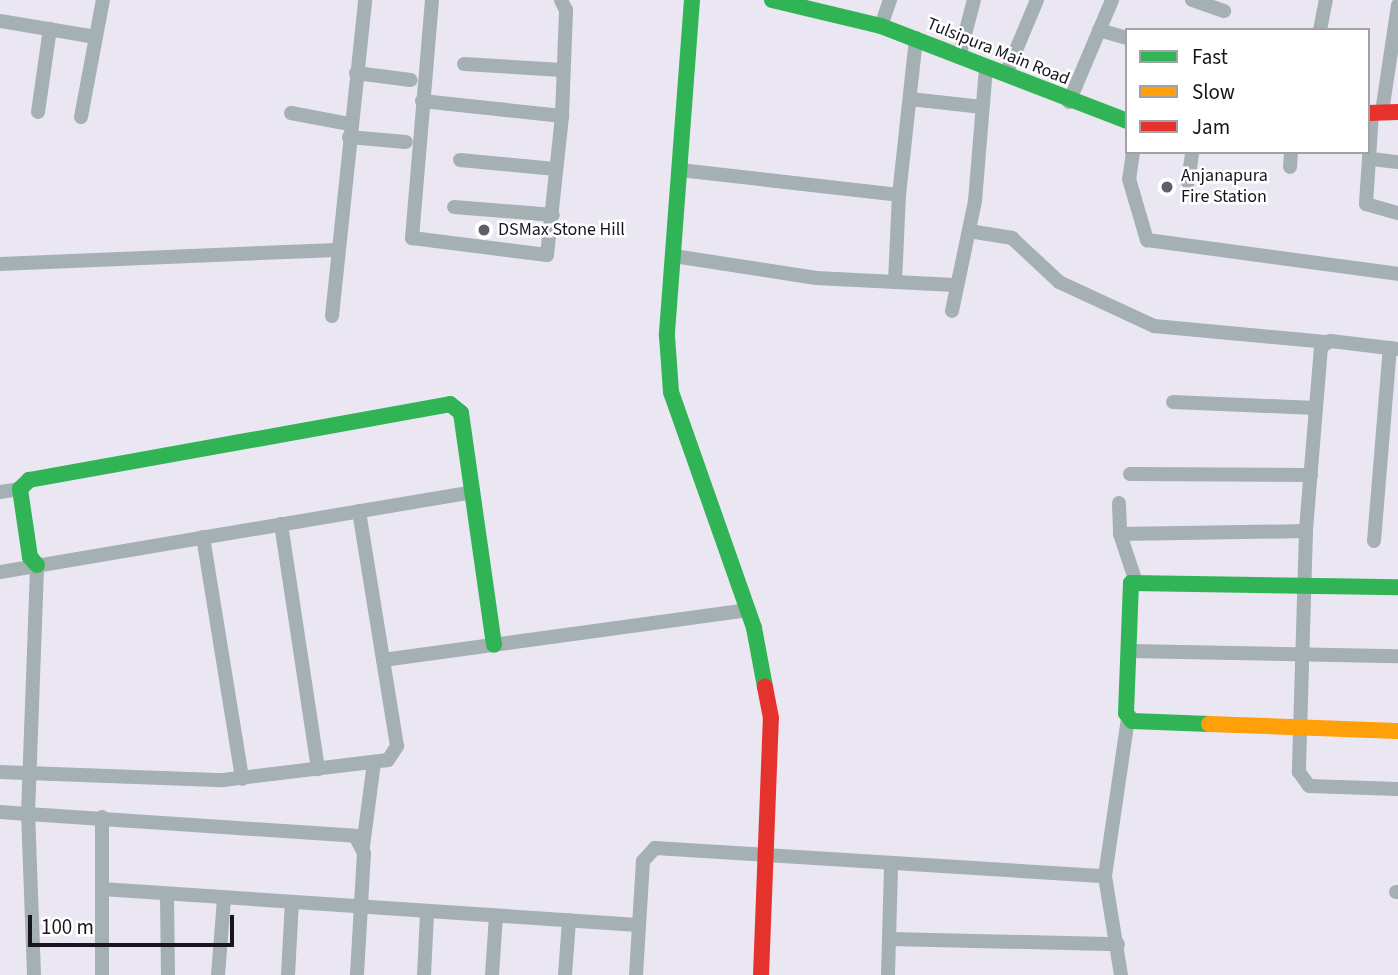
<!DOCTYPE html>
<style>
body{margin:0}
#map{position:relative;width:1398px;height:975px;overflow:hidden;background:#eae7f3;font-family:"Source Sans 3",sans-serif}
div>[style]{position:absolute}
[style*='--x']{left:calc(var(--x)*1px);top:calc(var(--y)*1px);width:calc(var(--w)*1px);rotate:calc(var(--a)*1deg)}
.street>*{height:14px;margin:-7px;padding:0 7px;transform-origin:7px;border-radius:7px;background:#a4b0b1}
.fast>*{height:16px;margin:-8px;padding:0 8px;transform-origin:8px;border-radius:8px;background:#30b455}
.slow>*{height:16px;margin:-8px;padding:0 8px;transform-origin:8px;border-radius:8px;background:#ff9f0a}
.jam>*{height:16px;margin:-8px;padding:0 8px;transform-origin:8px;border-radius:8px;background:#e5322d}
.dots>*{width:19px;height:19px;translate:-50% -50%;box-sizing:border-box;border:4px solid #fff;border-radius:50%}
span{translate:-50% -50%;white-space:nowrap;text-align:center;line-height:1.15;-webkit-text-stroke:5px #fff;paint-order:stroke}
.street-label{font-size:18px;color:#18151e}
.poi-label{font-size:18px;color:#18151e}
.left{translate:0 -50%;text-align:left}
.legend{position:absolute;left:1125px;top:28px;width:245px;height:126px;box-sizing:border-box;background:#fff;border:2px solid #a3a1a5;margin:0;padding:9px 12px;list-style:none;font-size:21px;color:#18151e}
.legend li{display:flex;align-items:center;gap:14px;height:35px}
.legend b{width:35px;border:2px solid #a3a1a5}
.scale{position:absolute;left:28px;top:915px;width:206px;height:32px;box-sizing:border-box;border:4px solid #18151e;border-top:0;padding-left:9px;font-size:21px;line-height:24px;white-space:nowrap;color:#18151e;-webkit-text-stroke:5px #fff;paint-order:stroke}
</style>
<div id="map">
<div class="street">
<i style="--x:432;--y:0;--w:239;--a:94.8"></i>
<i style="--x:412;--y:238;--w:136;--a:7.2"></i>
<i style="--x:547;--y:255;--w:140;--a:-83.8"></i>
<i style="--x:562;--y:116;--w:106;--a:-87.8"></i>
<i style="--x:566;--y:10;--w:11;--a:-117"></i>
<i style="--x:1192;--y:0;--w:34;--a:19"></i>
<i style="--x:0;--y:21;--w:97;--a:9.5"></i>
<i style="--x:881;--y:26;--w:28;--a:-71"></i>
<i style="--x:1099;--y:30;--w:29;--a:16"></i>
<i style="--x:1320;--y:30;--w:31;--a:-79"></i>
<i style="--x:959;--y:57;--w:59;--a:-75.3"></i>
<i style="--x:464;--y:64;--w:99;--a:3.5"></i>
<i style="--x:356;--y:73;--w:55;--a:7.3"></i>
<i style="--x:1006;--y:74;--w:80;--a:-67.3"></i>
<i style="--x:910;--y:99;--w:73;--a:6.3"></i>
<i style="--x:422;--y:101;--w:141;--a:6.1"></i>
<i style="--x:1069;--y:102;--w:111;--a:-67.1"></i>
<i style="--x:38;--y:112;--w:84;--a:-81.8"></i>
<i style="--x:1382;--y:112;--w:108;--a:-81.5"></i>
<i style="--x:291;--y:113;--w:60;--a:10.6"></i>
<i style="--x:1372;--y:113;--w:91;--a:93.8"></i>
<i style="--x:1366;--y:204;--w:33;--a:16"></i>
<i style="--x:81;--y:117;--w:119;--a:-79.4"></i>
<i style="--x:349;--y:137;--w:57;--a:5"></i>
<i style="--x:1133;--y:152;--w:27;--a:98"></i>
<i style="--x:1129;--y:179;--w:64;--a:73.6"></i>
<i style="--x:1147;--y:240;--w:253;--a:7.7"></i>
<i style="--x:1372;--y:159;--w:26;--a:7"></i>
<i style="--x:460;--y:160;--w:96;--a:5.4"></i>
<i style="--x:1290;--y:167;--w:15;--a:-86"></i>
<i style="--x:680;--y:170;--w:220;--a:6.5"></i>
<i style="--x:899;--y:195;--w:158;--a:-83.8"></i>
<i style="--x:1188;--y:182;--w:30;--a:-82"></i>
<i style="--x:454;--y:207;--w:99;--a:4.6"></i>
<i style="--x:969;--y:231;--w:44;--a:9.2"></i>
<i style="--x:1012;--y:238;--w:64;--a:43.1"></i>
<i style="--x:1059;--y:282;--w:105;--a:24.9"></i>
<i style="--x:1154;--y:326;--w:172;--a:5.3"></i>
<i style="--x:674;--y:256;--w:144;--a:8.8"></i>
<i style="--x:816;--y:278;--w:139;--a:2.9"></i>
<i style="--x:0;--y:264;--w:337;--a:-2.4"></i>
<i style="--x:895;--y:282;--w:87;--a:-87.4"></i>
<i style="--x:952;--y:311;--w:112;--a:-78.2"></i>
<i style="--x:975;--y:201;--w:135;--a:-85.3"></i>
<i style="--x:332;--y:316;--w:318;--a:-84"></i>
<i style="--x:1398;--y:349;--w:68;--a:-173.3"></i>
<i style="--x:1330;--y:341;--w:11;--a:146"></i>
<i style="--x:1321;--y:347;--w:185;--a:94.7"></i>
<i style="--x:1306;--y:531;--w:241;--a:91.7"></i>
<i style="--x:1299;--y:772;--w:17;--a:54"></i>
<i style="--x:1309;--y:786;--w:89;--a:1.9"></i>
<i style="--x:1173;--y:402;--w:143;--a:2.4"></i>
<i style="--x:1130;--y:474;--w:181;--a:0.3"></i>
<i style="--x:0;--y:492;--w:20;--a:-9"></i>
<i style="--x:1119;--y:503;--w:31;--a:88"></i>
<i style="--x:1120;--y:534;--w:51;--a:71.6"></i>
<i style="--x:281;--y:524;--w:248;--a:81.4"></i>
<i style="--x:1120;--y:534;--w:186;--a:-0.9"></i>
<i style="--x:203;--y:537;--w:245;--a:80.8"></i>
<i style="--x:1374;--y:541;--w:194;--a:-85.3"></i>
<i style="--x:0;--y:572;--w:475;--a:-9.6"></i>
<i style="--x:1130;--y:651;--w:268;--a:1.1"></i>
<i style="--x:383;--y:660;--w:367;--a:-7.8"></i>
<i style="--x:0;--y:772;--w:223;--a:2.1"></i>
<i style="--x:223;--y:780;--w:166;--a:-6.9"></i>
<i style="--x:388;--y:760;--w:17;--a:-57"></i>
<i style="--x:397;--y:746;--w:238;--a:-99.2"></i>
<i style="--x:0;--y:812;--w:28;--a:4"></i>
<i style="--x:28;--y:814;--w:249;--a:-87.9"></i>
<i style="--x:102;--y:817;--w:158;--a:90"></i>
<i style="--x:363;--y:846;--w:85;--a:-82.5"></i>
<i style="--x:102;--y:889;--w:537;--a:3.84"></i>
<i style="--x:1396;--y:892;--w:2;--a:0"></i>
<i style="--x:167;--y:894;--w:81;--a:89.3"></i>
<i style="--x:890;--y:939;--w:228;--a:1.3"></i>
<i style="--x:34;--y:975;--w:161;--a:-92.1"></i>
<i style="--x:28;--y:814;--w:328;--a:3.8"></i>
<i style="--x:355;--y:836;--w:19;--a:62"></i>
<i style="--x:364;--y:853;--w:122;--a:93.3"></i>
<i style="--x:218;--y:975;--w:77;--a:-85.5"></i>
<i style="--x:288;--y:975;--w:73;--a:-86.9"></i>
<i style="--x:424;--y:975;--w:62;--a:-87.2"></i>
<i style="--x:492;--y:975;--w:59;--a:-86.1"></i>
<i style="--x:565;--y:975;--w:55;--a:-85.8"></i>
<i style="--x:636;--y:975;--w:114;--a:-86.5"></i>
<i style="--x:643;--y:861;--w:18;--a:-47"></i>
<i style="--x:655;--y:848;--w:451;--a:3.6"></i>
<i style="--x:888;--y:975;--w:108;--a:-88.4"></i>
<i style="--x:1121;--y:975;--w:100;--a:-99.2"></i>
<i style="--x:1105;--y:876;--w:160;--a:-81.7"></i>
</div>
<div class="fast">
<i style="--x:692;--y:0;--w:337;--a:94.3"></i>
<i style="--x:667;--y:336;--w:56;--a:85.9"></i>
<i style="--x:671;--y:392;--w:250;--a:70.6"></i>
<i style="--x:754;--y:628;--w:60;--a:79.4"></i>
<i style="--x:772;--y:0;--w:112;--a:13.4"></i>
<i style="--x:881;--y:26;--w:264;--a:21.1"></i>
<i style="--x:37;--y:565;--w:11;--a:-131"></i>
<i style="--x:30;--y:557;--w:69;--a:-98.4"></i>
<i style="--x:20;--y:489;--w:13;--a:-45"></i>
<i style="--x:29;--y:480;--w:428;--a:-10.2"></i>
<i style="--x:450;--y:404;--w:14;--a:39"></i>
<i style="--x:461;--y:413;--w:234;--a:81.9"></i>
<i style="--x:1209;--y:724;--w:77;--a:-177.8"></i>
<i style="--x:1132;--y:721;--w:10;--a:-127"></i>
<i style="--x:1126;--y:713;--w:130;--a:-87.8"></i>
<i style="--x:1131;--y:583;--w:267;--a:0.9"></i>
</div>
<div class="slow">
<i style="--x:1209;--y:724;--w:189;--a:2.1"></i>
</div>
<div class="jam">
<i style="--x:1368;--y:113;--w:30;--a:-2"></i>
<i style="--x:761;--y:975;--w:257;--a:-87.8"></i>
<i style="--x:771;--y:718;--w:32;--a:-101"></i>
</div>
<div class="dots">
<i style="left:1167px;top:187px;background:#625e69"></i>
<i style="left:484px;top:230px;background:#625e69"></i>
</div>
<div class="street-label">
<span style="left:998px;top:52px;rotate:22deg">Tulsipura Main Road</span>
</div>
<div class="poi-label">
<span class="left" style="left:1181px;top:187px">Anjanapura<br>Fire Station</span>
<span class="left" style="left:498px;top:230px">DSMax Stone Hill</span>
</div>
<ul class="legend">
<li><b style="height:9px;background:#30b455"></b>Fast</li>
<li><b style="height:9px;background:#ff9f0a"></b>Slow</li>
<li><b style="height:9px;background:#e5322d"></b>Jam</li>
</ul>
<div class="scale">100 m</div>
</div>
